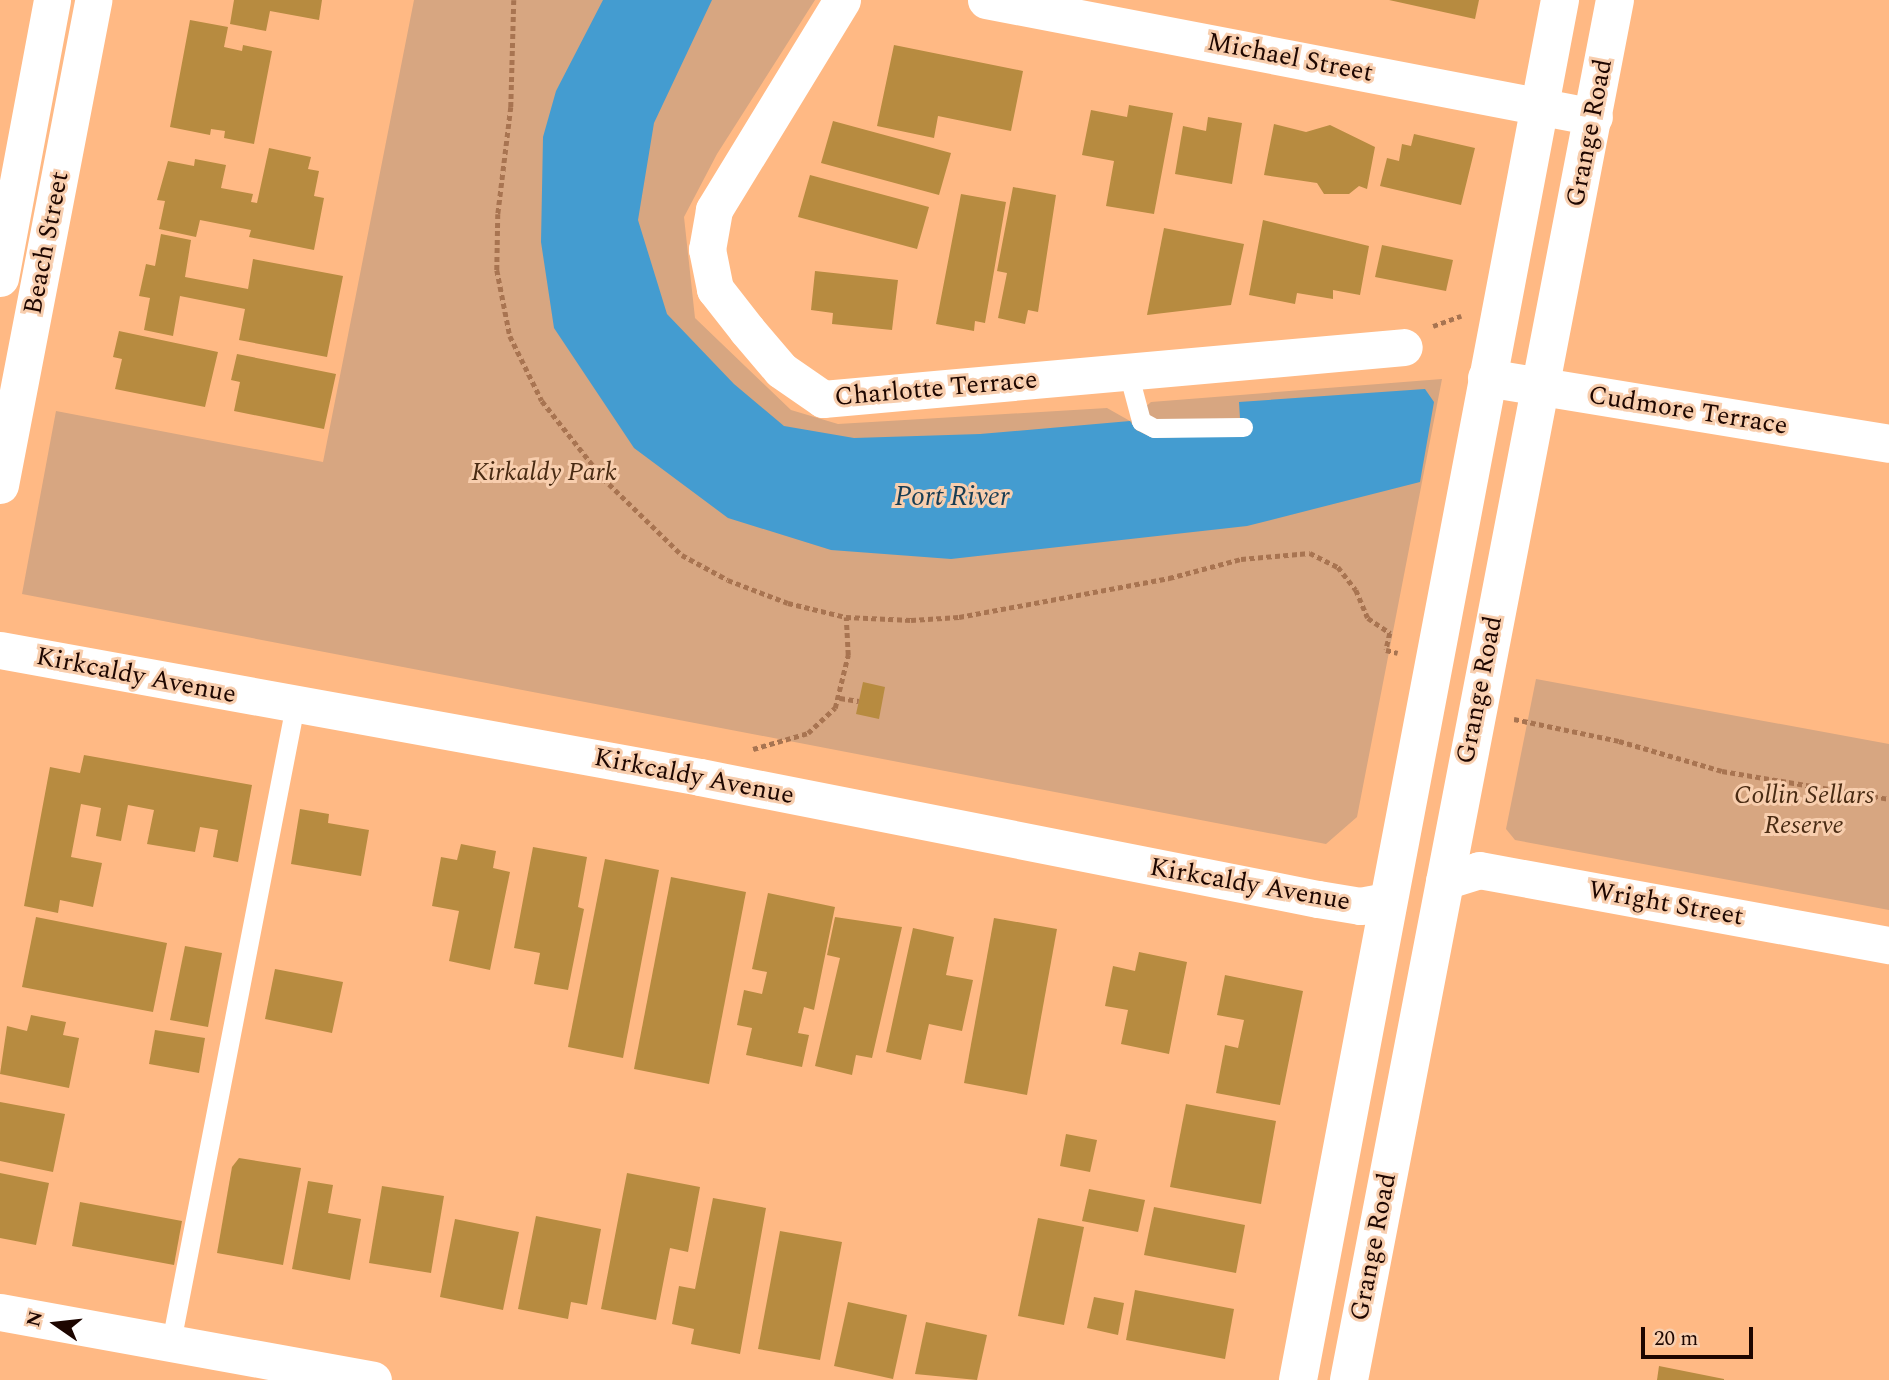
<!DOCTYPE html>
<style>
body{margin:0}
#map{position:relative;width:1889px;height:1380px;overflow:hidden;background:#ffb984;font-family:Spectral,serif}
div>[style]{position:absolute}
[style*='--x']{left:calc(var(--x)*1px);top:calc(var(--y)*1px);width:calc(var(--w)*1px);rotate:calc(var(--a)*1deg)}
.green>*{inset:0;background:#d7a681}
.water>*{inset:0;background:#449cd0}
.building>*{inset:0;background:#b78b40}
.path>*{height:4.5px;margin-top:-2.25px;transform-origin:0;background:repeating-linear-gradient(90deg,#a87451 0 5px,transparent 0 8.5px)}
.service>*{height:19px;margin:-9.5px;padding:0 9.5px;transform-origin:9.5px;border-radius:9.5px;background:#fff}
.minor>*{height:37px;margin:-18.5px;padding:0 18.5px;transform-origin:18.5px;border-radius:18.5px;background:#fff}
.tertiary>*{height:38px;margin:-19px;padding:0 19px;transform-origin:19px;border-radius:19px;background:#fff}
.secondary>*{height:38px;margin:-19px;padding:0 19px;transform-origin:19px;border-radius:19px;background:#fff}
span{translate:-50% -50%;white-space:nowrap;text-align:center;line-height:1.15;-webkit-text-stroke:6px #f8ceae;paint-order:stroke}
.street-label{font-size:26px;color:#1d0600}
.park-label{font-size:26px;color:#492b13;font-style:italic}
.water-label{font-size:28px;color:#183d54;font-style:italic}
.north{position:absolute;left:21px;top:1289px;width:70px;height:70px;-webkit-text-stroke:5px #f8ceae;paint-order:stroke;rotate:284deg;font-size:19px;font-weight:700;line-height:28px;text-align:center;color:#1d0600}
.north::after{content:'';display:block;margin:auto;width:24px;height:32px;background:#1d0600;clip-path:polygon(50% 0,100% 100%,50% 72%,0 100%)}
.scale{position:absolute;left:1641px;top:1327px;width:112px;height:32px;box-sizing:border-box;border:4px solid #1d0600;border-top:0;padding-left:9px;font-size:21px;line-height:24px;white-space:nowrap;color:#1d0600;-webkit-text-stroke:5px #f8ceae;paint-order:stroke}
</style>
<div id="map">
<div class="green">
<i style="clip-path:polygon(414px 0,815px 0,717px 154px,684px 217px,695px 318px,791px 410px,838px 424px,1107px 408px,1130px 421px,1151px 402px,1442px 379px,1357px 817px,1326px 844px,22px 594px,56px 411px,323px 462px)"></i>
<i style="clip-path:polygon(1536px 679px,1889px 744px,1889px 910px,1515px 840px,1506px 829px)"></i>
</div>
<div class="water">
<i style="clip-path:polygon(603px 0,712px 0,654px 123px,638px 220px,667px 314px,734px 384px,784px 426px,854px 438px,980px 434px,1130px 421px,1136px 430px,1153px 438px,1241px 435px,1239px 402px,1425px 389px,1434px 402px,1420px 482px,1247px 526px,951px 559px,831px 550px,728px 518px,634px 448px,554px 328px,541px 242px,543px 137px,556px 91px)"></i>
</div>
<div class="building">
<i style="clip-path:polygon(234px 0,322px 0,319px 20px,270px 11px,266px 31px,230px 24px)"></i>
<i style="clip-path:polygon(1389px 0,1479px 0,1475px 19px)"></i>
<i style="clip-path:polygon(190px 20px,228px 27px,224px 47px,242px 51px,243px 45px,272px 51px,254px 144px,224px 138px,225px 131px,211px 129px,210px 135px,170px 127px)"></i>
<i style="clip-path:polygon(894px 45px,1023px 71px,1011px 131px,938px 116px,934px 138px,877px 126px)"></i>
<i style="clip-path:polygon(1129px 105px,1173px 113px,1154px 214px,1106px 206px,1114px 161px,1082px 155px,1091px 110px,1127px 117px)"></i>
<i style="clip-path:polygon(1208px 117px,1242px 123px,1232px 184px,1175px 174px,1183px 126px,1206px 131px)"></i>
<i style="clip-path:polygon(833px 121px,951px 153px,939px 195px,821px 163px)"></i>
<i style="clip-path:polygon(1274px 124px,1306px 132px,1330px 125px,1375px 147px,1367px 189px,1359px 186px,1349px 194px,1324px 194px,1317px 183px,1264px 175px)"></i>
<i style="clip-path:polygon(1414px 134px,1475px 148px,1461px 205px,1380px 186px,1387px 158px,1399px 161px,1402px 144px,1411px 146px)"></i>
<i style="clip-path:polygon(269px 148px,311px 157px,308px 169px,319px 171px,314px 196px,324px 198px,314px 250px,249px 237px,251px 230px,200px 220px,196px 237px,159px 229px,165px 201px,157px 200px,168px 161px,194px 166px,195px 159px,226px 165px,221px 188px,253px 194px,251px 202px,257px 203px)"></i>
<i style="clip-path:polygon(810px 175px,929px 207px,917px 249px,798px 217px)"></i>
<i style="clip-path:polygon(1013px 187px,1056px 195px,1038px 312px,1028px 310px,1025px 324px,998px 318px,1007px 273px,997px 271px)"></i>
<i style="clip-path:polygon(961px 194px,1006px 202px,985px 323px,975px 321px,974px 331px,936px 324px)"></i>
<i style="clip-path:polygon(1263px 220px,1369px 246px,1360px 295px,1333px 290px,1333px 299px,1297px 293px,1295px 304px,1249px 295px)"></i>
<i style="clip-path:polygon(1164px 228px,1244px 244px,1231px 305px,1147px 315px)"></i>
<i style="clip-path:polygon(161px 234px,191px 240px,185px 277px,248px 289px,253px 259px,343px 276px,327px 357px,239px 340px,245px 309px,180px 296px,173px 336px,144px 330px,150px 298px,139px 296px,146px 264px,155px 266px)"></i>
<i style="clip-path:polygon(1382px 245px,1453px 260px,1446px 291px,1375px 277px)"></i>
<i style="clip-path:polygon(815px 271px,898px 280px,892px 330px,832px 324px,833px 313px,811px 310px)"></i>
<i style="clip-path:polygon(119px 331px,218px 352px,205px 407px,115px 389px,122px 359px,113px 357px)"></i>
<i style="clip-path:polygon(237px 354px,336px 374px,324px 429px,234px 411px,240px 382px,231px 380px)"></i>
<i style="clip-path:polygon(863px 682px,885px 687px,879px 719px,856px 714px)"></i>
<i style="clip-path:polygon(84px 755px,252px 785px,238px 862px,213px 857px,218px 830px,200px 827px,195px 852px,147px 844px,154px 810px,128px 805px,121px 841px,96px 836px,101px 808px,81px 804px,71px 857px,102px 863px,93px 907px,60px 900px,58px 913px,24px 906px,50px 767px,80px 773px)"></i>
<i style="clip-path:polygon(300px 809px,329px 814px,328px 823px,369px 830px,361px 876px,291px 864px)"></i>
<i style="clip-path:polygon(461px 844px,496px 851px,493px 868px,510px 872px,490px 970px,449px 961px,459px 911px,432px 906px,441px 857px,457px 860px)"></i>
<i style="clip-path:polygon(533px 847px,587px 857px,578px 907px,584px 909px,568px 990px,534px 984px,540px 953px,514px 948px)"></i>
<i style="clip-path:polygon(605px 859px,659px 870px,623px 1058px,568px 1047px)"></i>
<i style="clip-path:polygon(671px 877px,746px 892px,709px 1084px,634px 1069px)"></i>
<i style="clip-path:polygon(768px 893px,835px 907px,814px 1010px,804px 1007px,798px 1033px,809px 1035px,802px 1067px,746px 1055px,752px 1028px,737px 1025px,744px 990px,762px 994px,767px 972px,752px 969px)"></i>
<i style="clip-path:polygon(36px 917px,167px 943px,153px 1012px,22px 987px)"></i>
<i style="clip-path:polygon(835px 917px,902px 927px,872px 1058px,856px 1055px,852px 1075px,815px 1066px,840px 958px,827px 955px)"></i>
<i style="clip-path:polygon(994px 918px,1057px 929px,1027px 1095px,964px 1083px)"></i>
<i style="clip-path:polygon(913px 928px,954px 937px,946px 975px,973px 980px,962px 1031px,929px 1024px,921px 1060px,886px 1052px)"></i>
<i style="clip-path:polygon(185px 946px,222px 953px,208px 1027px,170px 1020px)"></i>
<i style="clip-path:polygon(1139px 952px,1187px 962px,1169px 1054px,1121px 1044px,1128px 1010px,1105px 1006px,1113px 966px,1135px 971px)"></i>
<i style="clip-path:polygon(275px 969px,343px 982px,332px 1033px,265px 1019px)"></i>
<i style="clip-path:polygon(1225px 975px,1303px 991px,1280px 1105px,1216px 1093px,1225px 1045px,1238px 1048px,1244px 1020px,1217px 1015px)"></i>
<i style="clip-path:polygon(31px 1015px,66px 1022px,63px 1035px,79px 1038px,69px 1088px,0 1074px,7px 1026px,27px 1031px)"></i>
<i style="clip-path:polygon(155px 1030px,205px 1038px,199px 1073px,149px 1064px)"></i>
<i style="clip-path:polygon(0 1102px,65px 1114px,53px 1172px,0 1161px)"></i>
<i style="clip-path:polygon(1186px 1104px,1276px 1121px,1261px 1204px,1170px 1187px)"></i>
<i style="clip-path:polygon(1066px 1134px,1097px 1140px,1090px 1172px,1060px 1166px)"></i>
<i style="clip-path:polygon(239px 1158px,301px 1168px,283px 1265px,217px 1253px,232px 1167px)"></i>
<i style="clip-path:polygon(0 1173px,49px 1183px,36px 1245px,0 1238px)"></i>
<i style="clip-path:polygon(627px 1173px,700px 1187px,688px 1252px,670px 1248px,656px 1320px,601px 1309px)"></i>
<i style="clip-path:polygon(308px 1181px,333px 1185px,328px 1213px,361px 1219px,350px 1280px,292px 1269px)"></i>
<i style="clip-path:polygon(382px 1186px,444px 1196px,431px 1273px,369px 1263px)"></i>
<i style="clip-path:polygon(1089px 1189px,1145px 1200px,1138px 1232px,1082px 1221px)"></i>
<i style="clip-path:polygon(713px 1198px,766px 1208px,740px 1354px,691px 1344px,694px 1329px,672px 1324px,679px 1286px,695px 1289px)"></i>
<i style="clip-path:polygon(80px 1202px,182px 1221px,174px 1265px,72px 1246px)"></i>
<i style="clip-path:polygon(1154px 1207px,1245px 1225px,1236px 1273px,1144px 1255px)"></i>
<i style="clip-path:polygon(536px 1216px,601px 1229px,587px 1305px,571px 1302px,568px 1319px,518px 1309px)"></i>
<i style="clip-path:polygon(1038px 1218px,1084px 1227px,1064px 1325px,1018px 1316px)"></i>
<i style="clip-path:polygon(455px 1219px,519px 1232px,503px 1310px,440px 1297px)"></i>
<i style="clip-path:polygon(780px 1231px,842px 1242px,820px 1360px,758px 1349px)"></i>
<i style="clip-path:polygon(1135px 1290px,1234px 1309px,1225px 1359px,1126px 1340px)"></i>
<i style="clip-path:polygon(1094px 1297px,1124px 1303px,1118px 1335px,1087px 1328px)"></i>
<i style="clip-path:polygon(848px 1302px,907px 1315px,893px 1379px,834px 1366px)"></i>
<i style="clip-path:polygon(926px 1322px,987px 1335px,977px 1380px,915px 1374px)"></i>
<i style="clip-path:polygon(1659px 1366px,1724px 1379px,1724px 1380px,1657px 1380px)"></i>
</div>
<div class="path">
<i style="--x:514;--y:0;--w:107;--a:91.6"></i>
<i style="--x:511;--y:107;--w:108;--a:96.9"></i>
<i style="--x:498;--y:214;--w:56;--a:91"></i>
<i style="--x:497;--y:270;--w:67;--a:78.9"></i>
<i style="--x:510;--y:336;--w:72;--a:63.8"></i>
<i style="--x:542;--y:401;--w:98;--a:51.6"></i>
<i style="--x:603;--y:478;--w:110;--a:44.3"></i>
<i style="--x:682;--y:555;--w:52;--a:28.5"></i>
<i style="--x:728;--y:580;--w:64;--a:21"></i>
<i style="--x:788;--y:603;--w:60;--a:13.6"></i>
<i style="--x:846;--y:617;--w:65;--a:2.6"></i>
<i style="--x:911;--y:620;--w:48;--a:-3.6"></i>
<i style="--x:959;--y:617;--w:214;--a:-10.5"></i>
<i style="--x:1169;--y:578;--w:74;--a:-14.8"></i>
<i style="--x:1241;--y:559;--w:69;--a:-5"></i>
<i style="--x:1310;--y:553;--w:31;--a:27"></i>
<i style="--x:1338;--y:567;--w:29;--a:52"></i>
<i style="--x:1356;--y:590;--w:30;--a:67"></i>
<i style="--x:1368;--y:618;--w:27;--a:34"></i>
<i style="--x:1390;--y:633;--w:17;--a:103"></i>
<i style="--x:1386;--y:650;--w:12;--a:14"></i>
<i style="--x:1433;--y:326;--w:30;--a:-20"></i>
<i style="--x:840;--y:698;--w:19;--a:9"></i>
<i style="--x:1514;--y:719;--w:107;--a:11.8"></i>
<i style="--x:1619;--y:741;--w:107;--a:16.2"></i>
<i style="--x:1722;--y:771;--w:169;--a:9.5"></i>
<i style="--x:753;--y:749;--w:57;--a:-16.2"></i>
<i style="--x:808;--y:733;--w:37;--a:-43"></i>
<i style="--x:835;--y:708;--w:55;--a:-76.2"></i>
<i style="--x:848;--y:655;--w:38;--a:-93"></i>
</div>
<div class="service">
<i style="--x:1128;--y:372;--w:51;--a:75.1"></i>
<i style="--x:1141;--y:421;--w:15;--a:28"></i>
<i style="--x:1154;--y:428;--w:89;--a:-0.6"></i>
<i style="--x:171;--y:1342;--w:649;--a:-78.98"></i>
</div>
<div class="minor">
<i style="--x:842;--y:0;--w:246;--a:121.4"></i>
<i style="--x:714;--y:210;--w:40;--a:100"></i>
<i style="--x:707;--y:249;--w:41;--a:78.7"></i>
<i style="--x:715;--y:289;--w:52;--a:52"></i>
<i style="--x:747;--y:330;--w:52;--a:49.6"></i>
<i style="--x:781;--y:370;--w:51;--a:34.6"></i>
<i style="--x:823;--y:399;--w:583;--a:-5.11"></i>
<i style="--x:986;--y:0;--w:619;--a:10.89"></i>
<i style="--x:0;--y:278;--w:283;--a:-79.4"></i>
<i style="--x:0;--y:485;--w:494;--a:-79.1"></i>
<i style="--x:0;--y:650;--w:711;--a:10.28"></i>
<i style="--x:700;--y:777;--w:630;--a:11.17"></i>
<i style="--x:1318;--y:899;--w:43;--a:9.5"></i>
<i style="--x:1360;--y:906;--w:26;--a:-11"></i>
<i style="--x:1444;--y:881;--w:37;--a:-17"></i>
<i style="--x:1479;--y:870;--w:417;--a:10.4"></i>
<i style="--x:0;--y:1312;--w:379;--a:10.3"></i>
</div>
<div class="tertiary">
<i style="--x:1487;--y:378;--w:407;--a:9.3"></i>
</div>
<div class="secondary">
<i style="--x:1298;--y:1380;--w:1405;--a:-79.25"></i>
<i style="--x:1349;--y:1380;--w:1405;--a:-79.09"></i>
</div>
<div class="street-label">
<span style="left:1290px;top:58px;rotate:11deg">Michael Street</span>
<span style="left:1590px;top:133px;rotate:-79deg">Grange Road</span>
<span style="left:47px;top:243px;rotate:-79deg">Beach Street</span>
<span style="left:936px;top:389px;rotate:-5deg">Charlotte Terrace</span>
<span style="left:1688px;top:411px;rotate:9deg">Cudmore Terrace</span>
<span style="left:136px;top:676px;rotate:11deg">Kirkcaldy Avenue</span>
<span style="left:1480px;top:690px;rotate:-79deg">Grange Road</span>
<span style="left:694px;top:777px;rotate:11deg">Kirkcaldy Avenue</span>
<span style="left:1250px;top:885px;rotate:10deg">Kirkcaldy Avenue</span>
<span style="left:1666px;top:904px;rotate:10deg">Wright Street</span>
<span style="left:1374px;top:1247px;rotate:-79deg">Grange Road</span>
</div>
<div class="park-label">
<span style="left:544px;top:473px">Kirkaldy Park</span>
<span style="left:1804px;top:811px">Collin Sellars<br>Reserve</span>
</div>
<div class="water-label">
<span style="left:952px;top:497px">Port River</span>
</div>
<div class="north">N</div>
<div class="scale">20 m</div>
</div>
